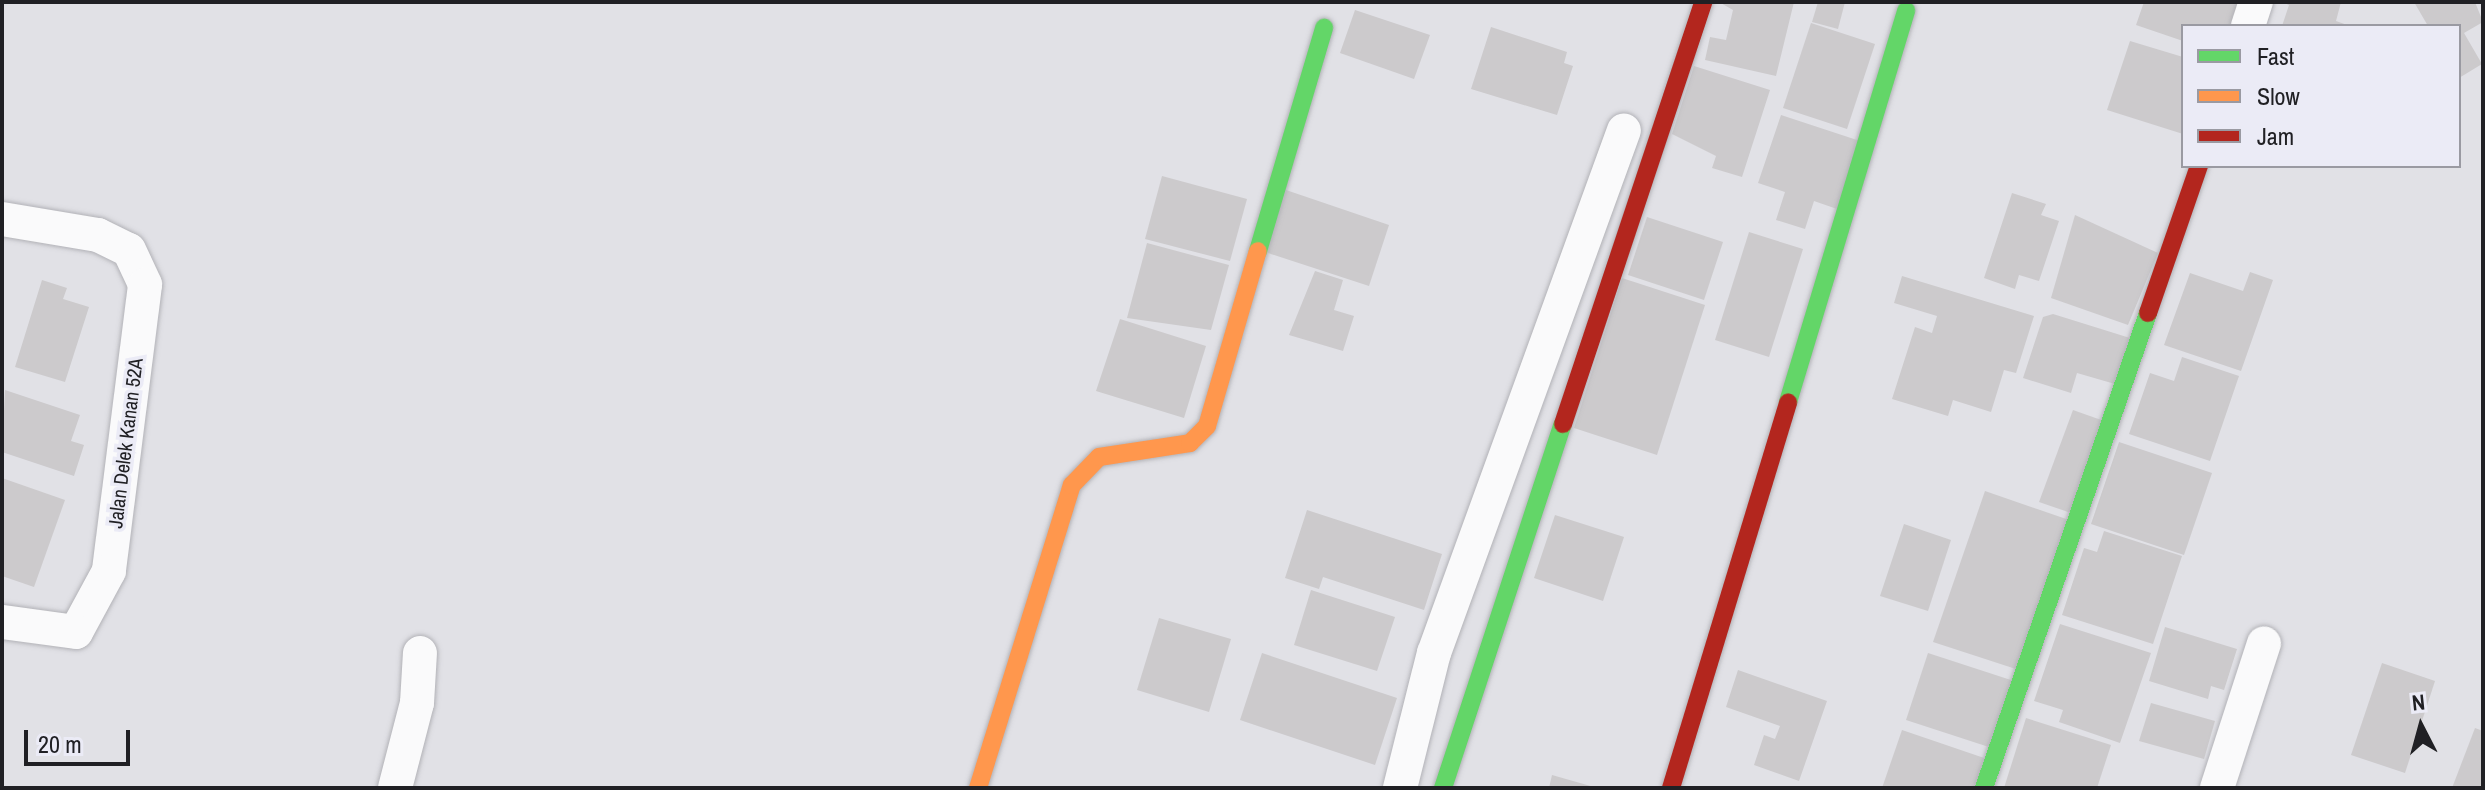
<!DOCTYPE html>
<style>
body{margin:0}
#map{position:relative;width:2485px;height:790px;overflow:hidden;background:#e1e1e6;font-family:"Archivo Narrow",sans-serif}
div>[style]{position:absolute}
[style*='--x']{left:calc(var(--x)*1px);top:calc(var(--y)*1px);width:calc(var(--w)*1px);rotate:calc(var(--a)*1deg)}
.building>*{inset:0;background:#cccacc}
.roads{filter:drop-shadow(0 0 2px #b2b2b7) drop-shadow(0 0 2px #b2b2b7)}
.street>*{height:34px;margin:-17px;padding:0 17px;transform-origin:17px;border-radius:17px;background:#fafafb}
.fast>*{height:18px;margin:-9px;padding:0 9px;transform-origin:9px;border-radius:9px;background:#63d668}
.slow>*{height:18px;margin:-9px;padding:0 9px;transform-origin:9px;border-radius:9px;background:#ff974d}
.jam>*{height:18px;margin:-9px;padding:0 9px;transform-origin:9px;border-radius:9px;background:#b3261e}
span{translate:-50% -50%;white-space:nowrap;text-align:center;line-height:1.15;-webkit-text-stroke:7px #ebebf6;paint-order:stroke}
.street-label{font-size:20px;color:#202024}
.frame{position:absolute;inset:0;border:4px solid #202024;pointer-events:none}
.legend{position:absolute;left:2181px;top:24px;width:280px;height:144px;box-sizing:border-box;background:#ebebf6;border:2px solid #9a9aa2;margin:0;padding:10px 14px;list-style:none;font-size:24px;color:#202024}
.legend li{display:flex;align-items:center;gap:16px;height:40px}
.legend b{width:40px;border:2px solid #9a9aa2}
.north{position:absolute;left:2381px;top:686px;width:80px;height:80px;-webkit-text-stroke:6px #ebebf6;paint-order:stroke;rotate:354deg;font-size:22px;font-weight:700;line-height:32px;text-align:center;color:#202024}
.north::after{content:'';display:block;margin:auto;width:28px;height:36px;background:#202024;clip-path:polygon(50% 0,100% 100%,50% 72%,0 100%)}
.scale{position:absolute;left:24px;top:730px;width:106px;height:36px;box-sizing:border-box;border:4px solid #202024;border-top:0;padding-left:10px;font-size:24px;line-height:28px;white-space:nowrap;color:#202024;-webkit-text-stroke:6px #ebebf6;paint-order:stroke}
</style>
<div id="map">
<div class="building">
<i style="clip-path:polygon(1719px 2px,1794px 2px,1776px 76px,1705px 60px,1710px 37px,1726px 40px,1733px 10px)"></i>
<i style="clip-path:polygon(1818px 2px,1845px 2px,1838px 29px,1812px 22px)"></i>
<i style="clip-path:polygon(2144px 2px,2242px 2px,2234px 26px,2183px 26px,2183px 41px,2136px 25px)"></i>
<i style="clip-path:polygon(2282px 2px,2341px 2px,2336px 21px,2350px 26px,2282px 26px,2289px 5px)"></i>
<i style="clip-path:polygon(2414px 2px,2475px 2px,2483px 22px,2464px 33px,2482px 64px,2459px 78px,2459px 26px,2428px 26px)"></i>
<i style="clip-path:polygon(1355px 10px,1430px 35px,1414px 79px,1340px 53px)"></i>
<i style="clip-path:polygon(1811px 23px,1875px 44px,1847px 129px,1783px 108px)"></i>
<i style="clip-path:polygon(1491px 27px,1567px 52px,1564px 63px,1573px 66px,1557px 115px,1471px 89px)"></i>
<i style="clip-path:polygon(2130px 41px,2183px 57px,2183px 134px,2107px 110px)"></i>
<i style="clip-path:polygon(1694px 66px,1770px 90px,1742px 177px,1712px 168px,1716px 156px,1672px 134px)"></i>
<i style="clip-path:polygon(1781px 115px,1860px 141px,1837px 209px,1814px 201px,1805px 229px,1776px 220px,1785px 192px,1758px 183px)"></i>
<i style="clip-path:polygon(1162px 176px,1247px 199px,1230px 261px,1145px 239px)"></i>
<i style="clip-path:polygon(1286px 190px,1389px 225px,1369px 286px,1265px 252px)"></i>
<i style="clip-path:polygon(2012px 193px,2046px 204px,2041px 215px,2059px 221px,2039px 281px,2019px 275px,2015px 289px,1984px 278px)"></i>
<i style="clip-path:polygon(2075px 215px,2158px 253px,2128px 325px,2051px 298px)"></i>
<i style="clip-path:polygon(1647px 217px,1723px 242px,1704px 300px,1628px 275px)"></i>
<i style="clip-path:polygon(1749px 232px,1803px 249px,1769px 357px,1715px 340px)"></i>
<i style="clip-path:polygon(1147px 243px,1229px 265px,1211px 330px,1127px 318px)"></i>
<i style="clip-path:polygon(1315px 271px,1343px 280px,1334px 310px,1354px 316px,1343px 351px,1289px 335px)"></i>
<i style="clip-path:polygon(2250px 272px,2273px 280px,2241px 371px,2164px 345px,2190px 273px,2243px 291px)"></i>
<i style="clip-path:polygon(1902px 276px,2034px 316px,2016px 373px,2004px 370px,1991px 412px,1953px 400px,1948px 416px,1892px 399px,1915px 327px,1932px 333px,1937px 316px,1894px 303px)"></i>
<i style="clip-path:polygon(1622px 278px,1705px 305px,1657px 455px,1574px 428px)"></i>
<i style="clip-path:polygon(42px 280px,67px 288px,63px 299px,89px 307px,65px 382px,15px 367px)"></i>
<i style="clip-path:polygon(2053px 314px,2130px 338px,2115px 384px,2077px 373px,2071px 393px,2023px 378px,2043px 317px)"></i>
<i style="clip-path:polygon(1120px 319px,1206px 346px,1184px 418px,1096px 391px)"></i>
<i style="clip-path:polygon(2182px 357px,2239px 376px,2210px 461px,2129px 434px,2150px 373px,2174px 381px)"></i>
<i style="clip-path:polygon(5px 390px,80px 415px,71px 441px,84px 445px,74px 476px,2px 452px)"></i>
<i style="clip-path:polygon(2073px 410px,2104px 421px,2071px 513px,2039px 502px)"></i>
<i style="clip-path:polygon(2119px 442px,2212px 473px,2184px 555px,2091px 524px)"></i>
<i style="clip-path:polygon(2px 478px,65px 500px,34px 587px,2px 576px)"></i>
<i style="clip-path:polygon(1985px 491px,2072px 521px,2022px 671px,1933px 642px)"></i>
<i style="clip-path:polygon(1307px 510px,1442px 554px,1424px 610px,1323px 577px,1319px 589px,1285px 578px)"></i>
<i style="clip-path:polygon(1555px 515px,1624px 537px,1603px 601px,1534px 578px)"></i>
<i style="clip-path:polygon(1904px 524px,1951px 540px,1928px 611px,1880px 596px)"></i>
<i style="clip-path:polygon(2104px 531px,2182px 556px,2153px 644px,2062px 615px,2084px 548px,2097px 552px)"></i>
<i style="clip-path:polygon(1311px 590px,1395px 617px,1377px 671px,1294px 645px)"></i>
<i style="clip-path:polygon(1159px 618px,1231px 639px,1209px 712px,1137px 690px)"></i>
<i style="clip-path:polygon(2060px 624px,2151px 653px,2120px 743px,2059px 722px,2063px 710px,2034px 701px)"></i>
<i style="clip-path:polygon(2165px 627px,2237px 649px,2224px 690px,2211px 686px,2208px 699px,2149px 681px)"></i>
<i style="clip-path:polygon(1262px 653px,1397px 698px,1375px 765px,1240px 720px)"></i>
<i style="clip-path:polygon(1928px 653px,2017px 682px,1995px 749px,1906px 720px)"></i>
<i style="clip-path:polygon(2382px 663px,2435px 681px,2405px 773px,2351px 755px)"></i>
<i style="clip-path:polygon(1738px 670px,1827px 701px,1799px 781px,1754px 765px,1764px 735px,1775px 739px,1780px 726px,1726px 707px)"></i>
<i style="clip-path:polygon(2151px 703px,2215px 721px,2204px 759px,2139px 741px)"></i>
<i style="clip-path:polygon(2026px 718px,2111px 745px,2097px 788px,2004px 788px)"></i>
<i style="clip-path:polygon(2475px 728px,2483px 731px,2483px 788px,2452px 788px)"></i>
<i style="clip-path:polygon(1902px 730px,1993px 761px,1983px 788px,1882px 788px)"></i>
<i style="clip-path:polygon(1552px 775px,1594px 787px,1594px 788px,1549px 788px)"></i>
</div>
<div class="roads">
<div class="street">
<i style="--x:2248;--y:26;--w:25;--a:-72"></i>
<i style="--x:2;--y:219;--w:97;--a:9.5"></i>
<i style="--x:98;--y:235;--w:34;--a:26"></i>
<i style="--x:129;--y:250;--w:38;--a:65"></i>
<i style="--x:145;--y:285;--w:288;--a:97.2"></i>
<i style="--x:109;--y:571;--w:69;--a:118.4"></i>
<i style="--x:76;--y:632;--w:75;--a:-172.3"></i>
<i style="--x:395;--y:788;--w:88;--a:-75.5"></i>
<i style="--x:417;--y:703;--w:50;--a:-86.6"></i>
<i style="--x:1400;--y:788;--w:139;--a:-75.9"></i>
<i style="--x:1434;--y:653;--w:556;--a:-70.03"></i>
<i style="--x:2217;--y:788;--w:152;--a:-72"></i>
</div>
<div class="fast">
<i style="--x:1258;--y:251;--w:233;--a:-73.5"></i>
<i style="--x:1788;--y:402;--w:409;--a:-73.2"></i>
<i style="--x:1443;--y:788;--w:383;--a:-71.8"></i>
<i style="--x:1984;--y:788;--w:503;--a:-70.95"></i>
</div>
<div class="slow">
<i style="--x:978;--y:788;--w:317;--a:-72.8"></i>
<i style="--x:1072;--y:485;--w:39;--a:-46"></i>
<i style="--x:1099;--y:457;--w:92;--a:-8.7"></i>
<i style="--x:1190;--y:443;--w:24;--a:-45"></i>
<i style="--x:1207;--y:426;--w:182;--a:-73.8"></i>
</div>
<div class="jam">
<i style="--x:2148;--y:313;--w:156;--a:-70.9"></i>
<i style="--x:1563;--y:424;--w:445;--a:-71.6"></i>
<i style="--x:1671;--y:788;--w:403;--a:-73.1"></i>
</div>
</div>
<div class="street-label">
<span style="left:125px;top:443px;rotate:-83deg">Jalan Delek Kanan 52A</span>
</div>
<div class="frame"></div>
<ul class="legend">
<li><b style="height:10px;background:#63d668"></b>Fast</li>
<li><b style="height:10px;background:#ff974d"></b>Slow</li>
<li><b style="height:10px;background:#b3261e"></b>Jam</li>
</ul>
<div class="north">N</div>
<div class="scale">20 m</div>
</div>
